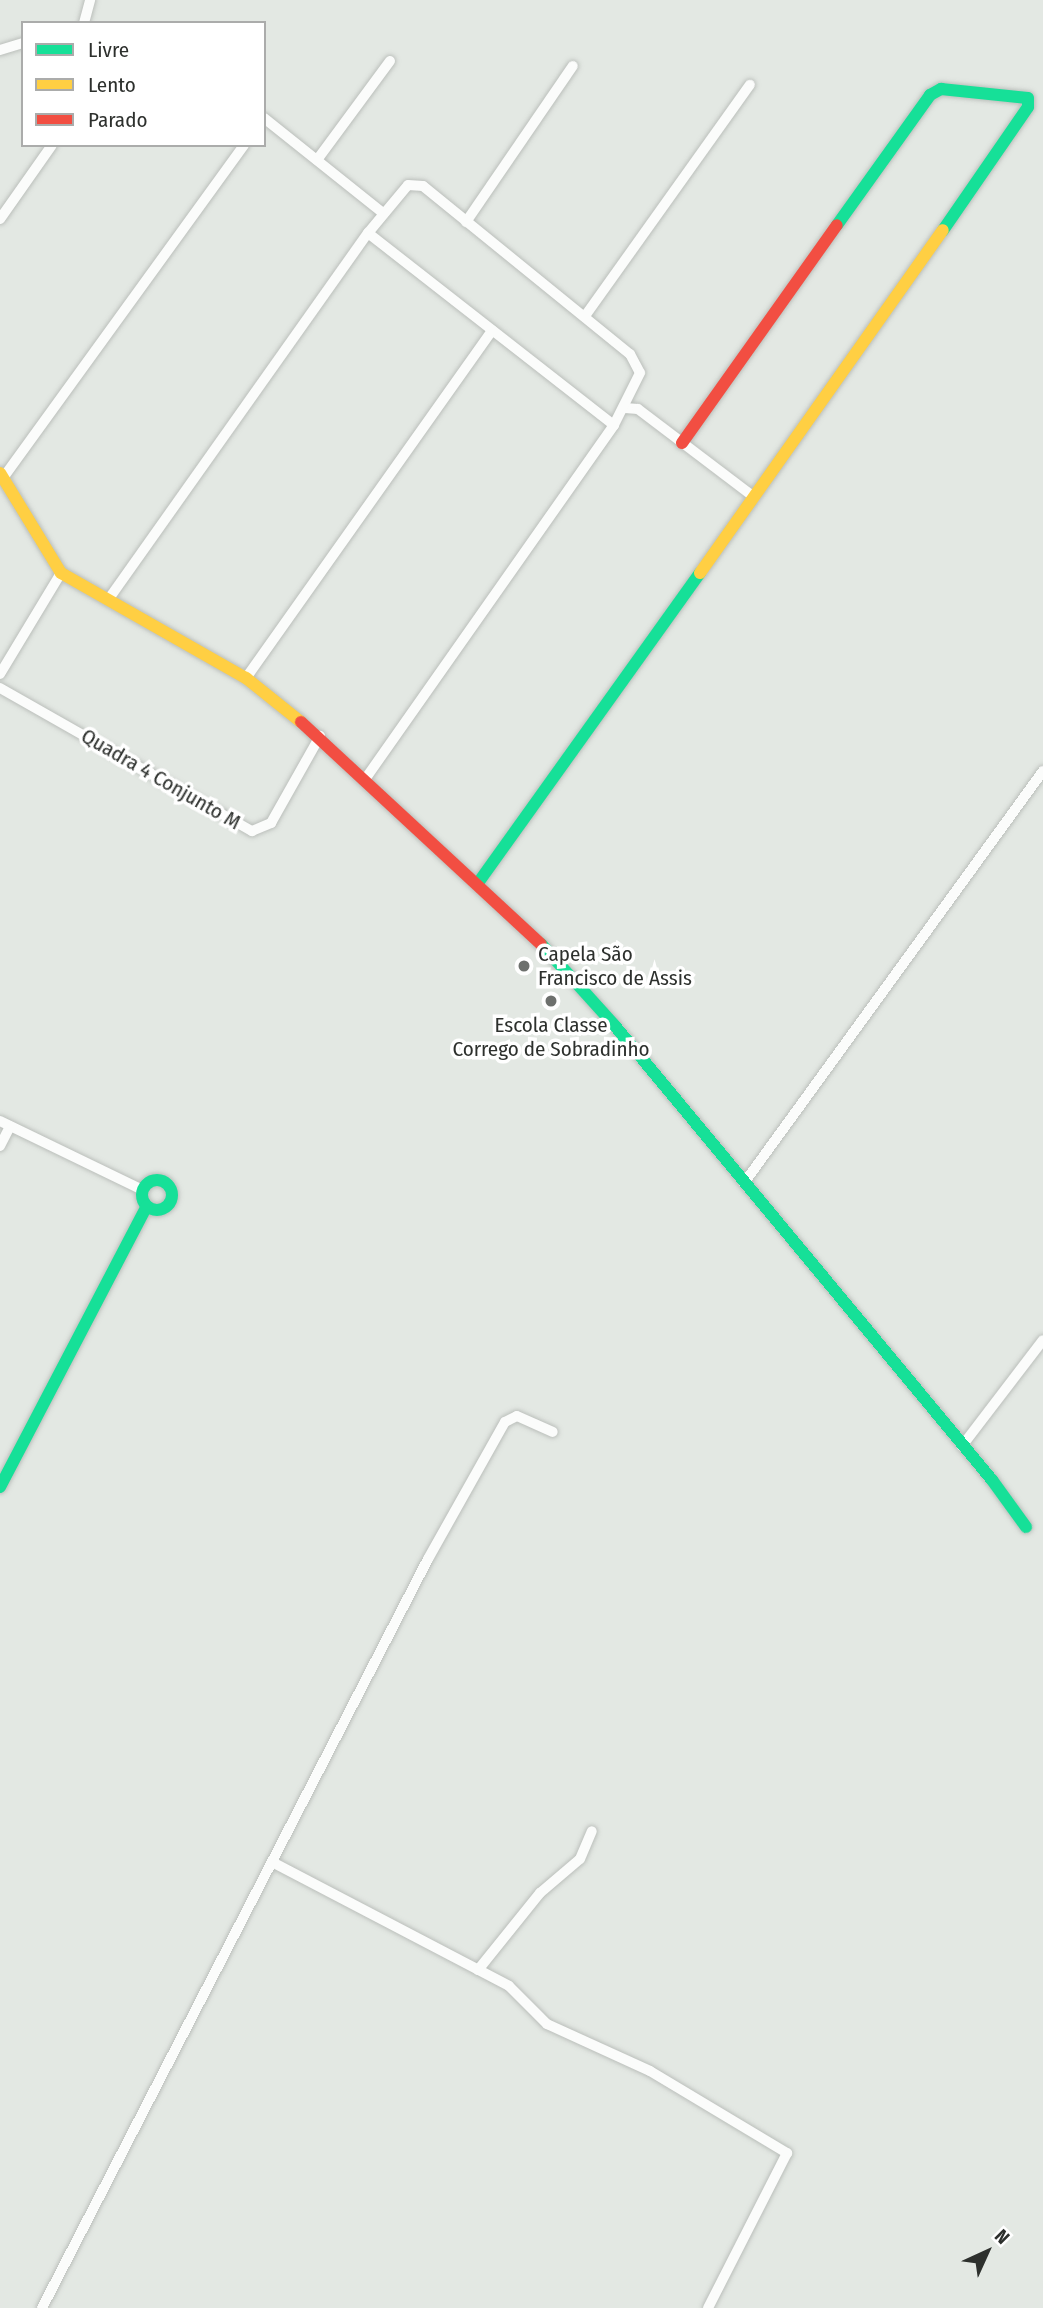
<!DOCTYPE html>
<meta charset="utf-8">
<style>
body{margin:0}
#map{position:relative;width:1043px;height:2308px;overflow:hidden;background:#e3e8e3;font-family:"Fira Sans Condensed",sans-serif}
div>[style]{position:absolute}
[style*='--x']{left:calc(var(--x)*1px);top:calc(var(--y)*1px);width:calc(var(--w)*1px);rotate:calc(var(--a)*1deg)}
.roads{filter:drop-shadow(0 0 2px #bbbfbb) drop-shadow(0 0 2px #bbbfbb)}
.street>*{height:10px;margin:-5px;padding:0 5px;transform-origin:5px;border-radius:5px;background:#fbfcfb}
.fast>*{height:12px;margin:-6px;padding:0 6px;transform-origin:6px;border-radius:6px;background:#16e098}
.fast>.ring{margin:-6px;padding:0;box-sizing:content-box;background:none;border:12px solid #16e098;border-radius:50%}
.slow>*{height:12px;margin:-6px;padding:0 6px;transform-origin:6px;border-radius:6px;background:#ffcf43}
.jam>*{height:12px;margin:-6px;padding:0 6px;transform-origin:6px;border-radius:6px;background:#f24e42}
.dots>*{width:19px;height:19px;translate:-50% -50%;box-sizing:border-box;border:4px solid #fff;border-radius:50%}
span{translate:-50% -50%;white-space:nowrap;text-align:center;line-height:1.15;-webkit-text-stroke:7px #fff;paint-order:stroke}
.street-label{font-size:21px;color:#2d302d}
.poi-label{font-size:21px;color:#2d302d}
.left{translate:0 -50%;text-align:left}
.legend{position:absolute;left:21px;top:21px;width:245px;height:126px;box-sizing:border-box;background:#fff;border:2px solid #abacab;margin:0;padding:9px 12px;list-style:none;font-size:21px;color:#2d302d}
.legend li{display:flex;align-items:center;gap:14px;height:35px}
.legend b{width:35px;border:2px solid #abacab}
.north{position:absolute;left:952px;top:2217px;width:70px;height:70px;-webkit-text-stroke:5px #fff;paint-order:stroke;rotate:45deg;font-size:19px;font-weight:700;line-height:28px;text-align:center;color:#2d302d}
.north::after{content:'';display:block;margin:auto;width:24px;height:32px;background:#2d302d;clip-path:polygon(50% 0,100% 100%,50% 72%,0 100%)}
</style>
<div id="map">
<div class="roads">
<div class="street">
<i style="--x:84;--y:23;--w:24;--a:-75"></i>
<i style="--x:0;--y:50;--w:24;--a:-17"></i>
<i style="--x:264;--y:118;--w:152;--a:38.6"></i>
<i style="--x:317;--y:160;--w:123;--a:-53.6"></i>
<i style="--x:0;--y:219;--w:90;--a:-54.9"></i>
<i style="--x:466;--y:222;--w:189;--a:-55.6"></i>
<i style="--x:368;--y:233;--w:312;--a:38"></i>
<i style="--x:585;--y:316;--w:284;--a:-54.5"></i>
<i style="--x:625;--y:408;--w:13;--a:4"></i>
<i style="--x:638;--y:409;--w:146;--a:37.2"></i>
<i style="--x:3;--y:478;--w:411;--a:-54.1"></i>
<i style="--x:108;--y:600;--w:450;--a:-54.7"></i>
<i style="--x:368;--y:233;--w:62;--a:-50.2"></i>
<i style="--x:408;--y:185;--w:15;--a:4"></i>
<i style="--x:423;--y:186;--w:267;--a:39.1"></i>
<i style="--x:630;--y:354;--w:21;--a:62"></i>
<i style="--x:640;--y:373;--w:58;--a:116.6"></i>
<i style="--x:614;--y:425;--w:431;--a:125.1"></i>
<i style="--x:0;--y:674;--w:118;--a:-58.9"></i>
<i style="--x:246;--y:678;--w:426;--a:-54.7"></i>
<i style="--x:0;--y:688;--w:290;--a:29.6"></i>
<i style="--x:252;--y:831;--w:21;--a:-23"></i>
<i style="--x:271;--y:823;--w:100;--a:-60.6"></i>
<i style="--x:0;--y:1121;--w:159;--a:25.8"></i>
<i style="--x:0;--y:1146;--w:22;--a:-63"></i>
<i style="--x:744;--y:1183;--w:509;--a:-54.03"></i>
<i style="--x:962;--y:1446;--w:133;--a:-52.6"></i>
<i style="--x:274;--y:1863;--w:265;--a:27.6"></i>
<i style="--x:509;--y:1986;--w:54;--a:45"></i>
<i style="--x:547;--y:2024;--w:113;--a:24.5"></i>
<i style="--x:650;--y:2071;--w:160;--a:30.9"></i>
<i style="--x:787;--y:2153;--w:174;--a:117"></i>
<i style="--x:478;--y:1970;--w:99;--a:-51.2"></i>
<i style="--x:540;--y:1893;--w:52;--a:-40.4"></i>
<i style="--x:580;--y:1859;--w:30;--a:-67"></i>
<i style="--x:42;--y:2308;--w:843;--a:-62.74"></i>
<i style="--x:428;--y:1559;--w:157;--a:-60.7"></i>
<i style="--x:505;--y:1422;--w:13;--a:-27"></i>
<i style="--x:517;--y:1416;--w:39;--a:24"></i>
</div>
<div class="fast">
<i style="--x:837;--y:225;--w:160;--a:-54.4"></i>
<i style="--x:930;--y:95;--w:13;--a:-29"></i>
<i style="--x:941;--y:89;--w:87;--a:5.9"></i>
<i style="--x:1028;--y:98;--w:9;--a:90"></i>
<i style="--x:1028;--y:107;--w:150;--a:124.6"></i>
<i style="--x:478;--y:883;--w:381;--a:-54.4"></i>
<i style="--x:541;--y:944;--w:110;--a:47.9"></i>
<i style="--x:615;--y:1026;--w:590;--a:50.29"></i>
<i style="--x:992;--y:1480;--w:58;--a:54.1"></i>
<i class="ring" style="left:142px;top:1180px;width:18px;height:18px"></i>
<i style="--x:0;--y:1487;--w:317;--a:-62.4"></i>
</div>
<div class="slow">
<i style="--x:0;--y:473;--w:117;--a:58.6"></i>
<i style="--x:61;--y:573;--w:213;--a:29.6"></i>
<i style="--x:246;--y:678;--w:70;--a:38.7"></i>
<i style="--x:700;--y:573;--w:420;--a:-54.7"></i>
</div>
<div class="jam">
<i style="--x:682;--y:443;--w:267;--a:-54.6"></i>
<i style="--x:301;--y:722;--w:327;--a:42.8"></i>
</div>
</div>
<div class="dots">
<i style="left:524px;top:966px;background:#6d706d"></i>
<i style="left:551px;top:1001px;background:#6d706d"></i>
</div>
<div class="street-label">
<span style="left:161px;top:779px;rotate:30deg">Quadra 4 Conjunto M</span>
</div>
<div class="poi-label">
<span class="left" style="left:538px;top:966px">Capela São<br>Francisco de Assis</span>
<span style="left:551px;top:1037px">Escola Classe<br>Corrego de Sobradinho</span>
</div>
<ul class="legend">
<li><b style="height:9px;background:#16e098"></b>Livre</li>
<li><b style="height:9px;background:#ffcf43"></b>Lento</li>
<li><b style="height:9px;background:#f24e42"></b>Parado</li>
</ul>
<div class="north">N</div>
</div>
